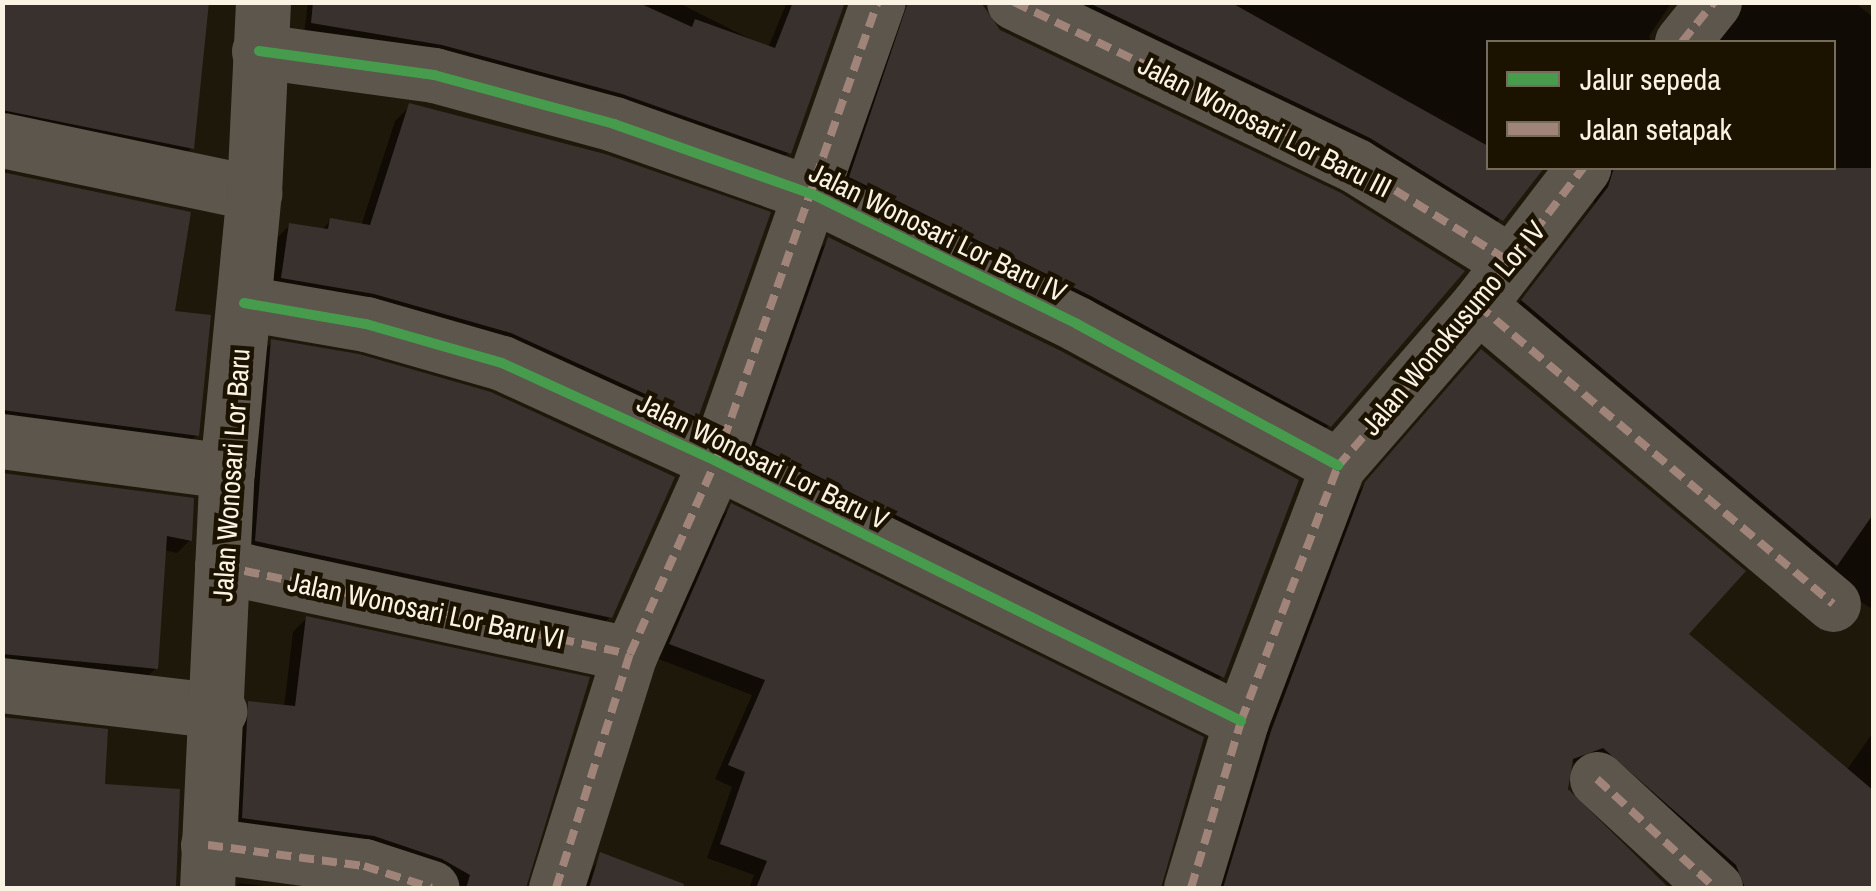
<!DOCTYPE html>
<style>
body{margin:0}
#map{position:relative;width:1876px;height:891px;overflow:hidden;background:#1e180a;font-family:"Archivo Narrow",sans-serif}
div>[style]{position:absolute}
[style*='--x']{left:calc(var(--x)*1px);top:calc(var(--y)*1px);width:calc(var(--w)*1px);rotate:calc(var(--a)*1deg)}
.shadow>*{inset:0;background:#0007}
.building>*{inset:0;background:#39312e}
.street>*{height:55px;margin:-27.5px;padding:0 27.5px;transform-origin:27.5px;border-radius:27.5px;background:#5d564c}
.quiet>*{height:8px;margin-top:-4px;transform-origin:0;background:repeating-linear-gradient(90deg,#a18479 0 15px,transparent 0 23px)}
.cycleway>*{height:10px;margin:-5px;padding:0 5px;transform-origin:5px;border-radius:5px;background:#469c4c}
span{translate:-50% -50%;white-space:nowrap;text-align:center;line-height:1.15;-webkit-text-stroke:9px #1c1200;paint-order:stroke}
.street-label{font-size:28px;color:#faf3e4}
.frame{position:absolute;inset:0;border:5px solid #faf3e4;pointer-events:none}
.legend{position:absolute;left:1486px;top:40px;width:350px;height:130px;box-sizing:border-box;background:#1c1200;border:2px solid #756c5b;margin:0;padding:12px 18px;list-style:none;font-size:30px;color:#faf3e4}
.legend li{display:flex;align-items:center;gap:20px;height:50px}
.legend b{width:50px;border:2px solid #756c5b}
</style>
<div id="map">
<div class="shadow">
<i style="clip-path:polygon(2px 2px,192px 147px,179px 161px,2px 124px)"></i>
<i style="clip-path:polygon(308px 2px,677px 2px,768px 48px,787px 2px,842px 2px,789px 152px,774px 168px,304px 35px)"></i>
<i style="clip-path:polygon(887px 2px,982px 2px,999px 32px,1329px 425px,1314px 440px,836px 193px)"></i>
<i style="clip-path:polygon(1041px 2px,1672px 2px,1649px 36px,1651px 42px,1488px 42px,1488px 168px,1541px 168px,1486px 235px)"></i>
<i style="clip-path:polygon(1723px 2px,1854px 2px,1874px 18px,1874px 610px,1823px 578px,1508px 317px,1594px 204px,1594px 168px,1834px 168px,1834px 42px,1718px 42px,1731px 25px)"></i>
<i style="clip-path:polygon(410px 106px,696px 417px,681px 432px,267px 292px,275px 240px,289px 226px,321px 231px,331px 220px,361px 226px,395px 121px)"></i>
<i style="clip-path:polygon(2px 175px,172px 314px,197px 435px,183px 448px,2px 424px)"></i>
<i style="clip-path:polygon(829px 240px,1222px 676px,1207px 691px,741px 460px,814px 255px)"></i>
<i style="clip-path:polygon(272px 342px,610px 617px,595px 632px,241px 555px,257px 357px)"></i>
<i style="clip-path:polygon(1467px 367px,1685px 635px,1846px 771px,1874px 731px,1874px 888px,1725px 888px,1603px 769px,1572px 762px,1564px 773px,1573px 803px,1666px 888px,1215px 888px,1257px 748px,1351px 500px)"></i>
<i style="clip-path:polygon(2px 475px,190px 540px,177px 553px,164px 550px,156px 668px,143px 681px,2px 670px)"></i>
<i style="clip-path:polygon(732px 506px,1201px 739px,1159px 888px,749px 888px,754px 875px,707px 858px,732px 787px,715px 779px,752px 695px,656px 658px,717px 521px)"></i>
<i style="clip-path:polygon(306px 619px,587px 679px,524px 888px,445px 888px,230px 831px,236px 717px,249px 704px,284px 707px,293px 632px)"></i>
<i style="clip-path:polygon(2px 719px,103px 786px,174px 888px,2px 888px)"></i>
<i style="clip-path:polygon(601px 855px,620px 862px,610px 888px,581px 888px)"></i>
<i style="clip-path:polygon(240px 883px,278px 888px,234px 888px)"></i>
</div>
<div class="building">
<i style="clip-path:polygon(2px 2px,209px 2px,194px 149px,2px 110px)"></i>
<i style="clip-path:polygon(313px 2px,637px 2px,692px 27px,695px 19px,775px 48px,793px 2px,845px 2px,791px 154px,622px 94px,442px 45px,311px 23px)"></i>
<i style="clip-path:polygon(908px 2px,983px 5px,1000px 30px,1341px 193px,1465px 271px,1331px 427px,1091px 296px,849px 177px)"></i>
<i style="clip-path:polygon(1087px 2px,1230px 2px,1488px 146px,1488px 168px,1544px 168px,1503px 221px,1370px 138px)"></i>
<i style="clip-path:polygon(409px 103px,605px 154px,771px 212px,698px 418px,511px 333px,374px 294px,281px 278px,289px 223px,328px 229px,330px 218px,370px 225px)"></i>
<i style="clip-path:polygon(1614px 168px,1874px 168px,1874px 513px,1837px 566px,1521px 300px,1608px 187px)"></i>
<i style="clip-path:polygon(2px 172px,191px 212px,175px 311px,211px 315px,199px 436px,2px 410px)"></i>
<i style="clip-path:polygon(828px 237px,1063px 352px,1299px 480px,1224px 678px,755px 445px)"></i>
<i style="clip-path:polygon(271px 339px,359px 354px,491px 392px,675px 477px,612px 618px,255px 541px)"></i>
<i style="clip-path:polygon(1481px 349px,1746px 571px,1689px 634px,1874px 791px,1874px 888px,1745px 888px,1736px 865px,1603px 748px,1573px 759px,1568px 789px,1669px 888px,1223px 888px,1271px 731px,1365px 482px)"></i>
<i style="clip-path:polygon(2px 473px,194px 498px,192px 541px,167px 536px,158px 669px,2px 654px)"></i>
<i style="clip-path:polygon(731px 503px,1204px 737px,1161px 888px,756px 888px,767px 861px,720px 844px,745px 772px,728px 765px,765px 680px,669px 644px)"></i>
<i style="clip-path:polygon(306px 616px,590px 677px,526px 888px,466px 888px,470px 875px,442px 859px,374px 836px,242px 818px,248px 701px,295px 706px)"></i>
<i style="clip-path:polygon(2px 717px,108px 729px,105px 784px,180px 789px,176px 888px,2px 888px)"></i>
<i style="clip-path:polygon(600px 852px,684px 884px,683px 888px,589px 888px)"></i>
</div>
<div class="street">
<i style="--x:1014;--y:2;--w:379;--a:25.6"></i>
<i style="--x:1356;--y:166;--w:181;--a:31.9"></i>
<i style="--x:1682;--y:42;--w:51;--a:-51.3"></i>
<i style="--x:259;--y:51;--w:177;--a:7.8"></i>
<i style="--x:434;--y:75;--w:187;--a:15.2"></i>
<i style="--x:614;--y:124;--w:210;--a:19.5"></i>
<i style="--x:812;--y:194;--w:295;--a:26.1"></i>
<i style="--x:1077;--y:324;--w:297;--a:28.5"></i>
<i style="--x:2;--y:140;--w:258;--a:11.9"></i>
<i style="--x:244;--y:303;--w:124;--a:9.8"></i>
<i style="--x:366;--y:324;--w:141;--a:16"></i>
<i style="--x:502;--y:363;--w:235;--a:24.6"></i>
<i style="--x:716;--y:461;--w:586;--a:26.35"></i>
<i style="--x:1478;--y:305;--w:464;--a:40.1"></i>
<i style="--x:2;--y:441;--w:227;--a:7.6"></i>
<i style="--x:222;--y:566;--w:417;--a:12.2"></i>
<i style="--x:2;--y:685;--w:219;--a:6.8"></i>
<i style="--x:1597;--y:779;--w:161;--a:42.7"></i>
<i style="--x:208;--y:845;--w:157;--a:7.7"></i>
<i style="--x:364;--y:866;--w:71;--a:17.9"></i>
<i style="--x:207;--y:888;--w:417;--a:-87.3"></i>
<i style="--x:227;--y:471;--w:279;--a:-84.5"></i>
<i style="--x:254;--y:193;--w:191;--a:-87.3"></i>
<i style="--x:556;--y:888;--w:245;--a:-72.5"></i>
<i style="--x:630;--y:654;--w:211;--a:-66"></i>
<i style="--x:716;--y:461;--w:487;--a:-70.6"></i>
<i style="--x:1191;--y:888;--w:174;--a:-73.3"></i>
<i style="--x:1241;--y:721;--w:273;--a:-69.2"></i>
<i style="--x:1338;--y:466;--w:213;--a:-49"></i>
<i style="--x:1478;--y:305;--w:173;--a:-52.5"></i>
</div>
<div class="quiet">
<i style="--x:1014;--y:2;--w:379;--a:25.6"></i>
<i style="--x:1356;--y:166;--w:181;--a:31.9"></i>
<i style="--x:1682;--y:42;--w:51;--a:-51.3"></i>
<i style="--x:1478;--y:305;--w:464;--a:40.1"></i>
<i style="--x:222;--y:566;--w:417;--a:12.2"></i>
<i style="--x:1597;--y:779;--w:161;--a:42.7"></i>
<i style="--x:208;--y:845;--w:157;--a:7.7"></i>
<i style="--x:364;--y:866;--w:71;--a:17.9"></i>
<i style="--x:556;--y:888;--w:245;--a:-72.5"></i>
<i style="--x:630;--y:654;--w:211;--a:-66"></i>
<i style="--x:716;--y:461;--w:487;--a:-70.6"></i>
<i style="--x:1191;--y:888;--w:174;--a:-73.3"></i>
<i style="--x:1241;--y:721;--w:273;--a:-69.2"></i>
<i style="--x:1338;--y:466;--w:213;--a:-49"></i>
<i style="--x:1478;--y:305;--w:173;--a:-52.5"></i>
</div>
<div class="cycleway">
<i style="--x:259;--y:51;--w:177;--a:7.8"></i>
<i style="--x:434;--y:75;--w:187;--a:15.2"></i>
<i style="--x:614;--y:124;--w:210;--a:19.5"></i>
<i style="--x:812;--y:194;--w:295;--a:26.1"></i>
<i style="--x:1077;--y:324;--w:297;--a:28.5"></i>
<i style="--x:244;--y:303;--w:124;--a:9.8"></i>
<i style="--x:366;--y:324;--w:141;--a:16"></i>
<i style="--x:502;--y:363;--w:235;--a:24.6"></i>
<i style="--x:716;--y:461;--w:586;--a:26.35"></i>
</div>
<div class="street-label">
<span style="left:1265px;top:126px;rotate:27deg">Jalan Wonosari Lor Baru III</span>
<span style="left:938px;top:232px;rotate:26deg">Jalan Wonosari Lor Baru IV</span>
<span style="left:1453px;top:328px;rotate:-50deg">Jalan Wonokusumo Lor IV</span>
<span style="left:763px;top:461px;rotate:26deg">Jalan Wonosari Lor Baru V</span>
<span style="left:231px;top:475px;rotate:-86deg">Jalan Wonosari Lor Baru</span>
<span style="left:426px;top:610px;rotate:12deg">Jalan Wonosari Lor Baru VI</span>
</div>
<div class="frame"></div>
<ul class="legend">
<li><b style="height:12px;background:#469c4c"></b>Jalur sepeda</li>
<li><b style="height:12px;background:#a18479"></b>Jalan setapak</li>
</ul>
</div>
